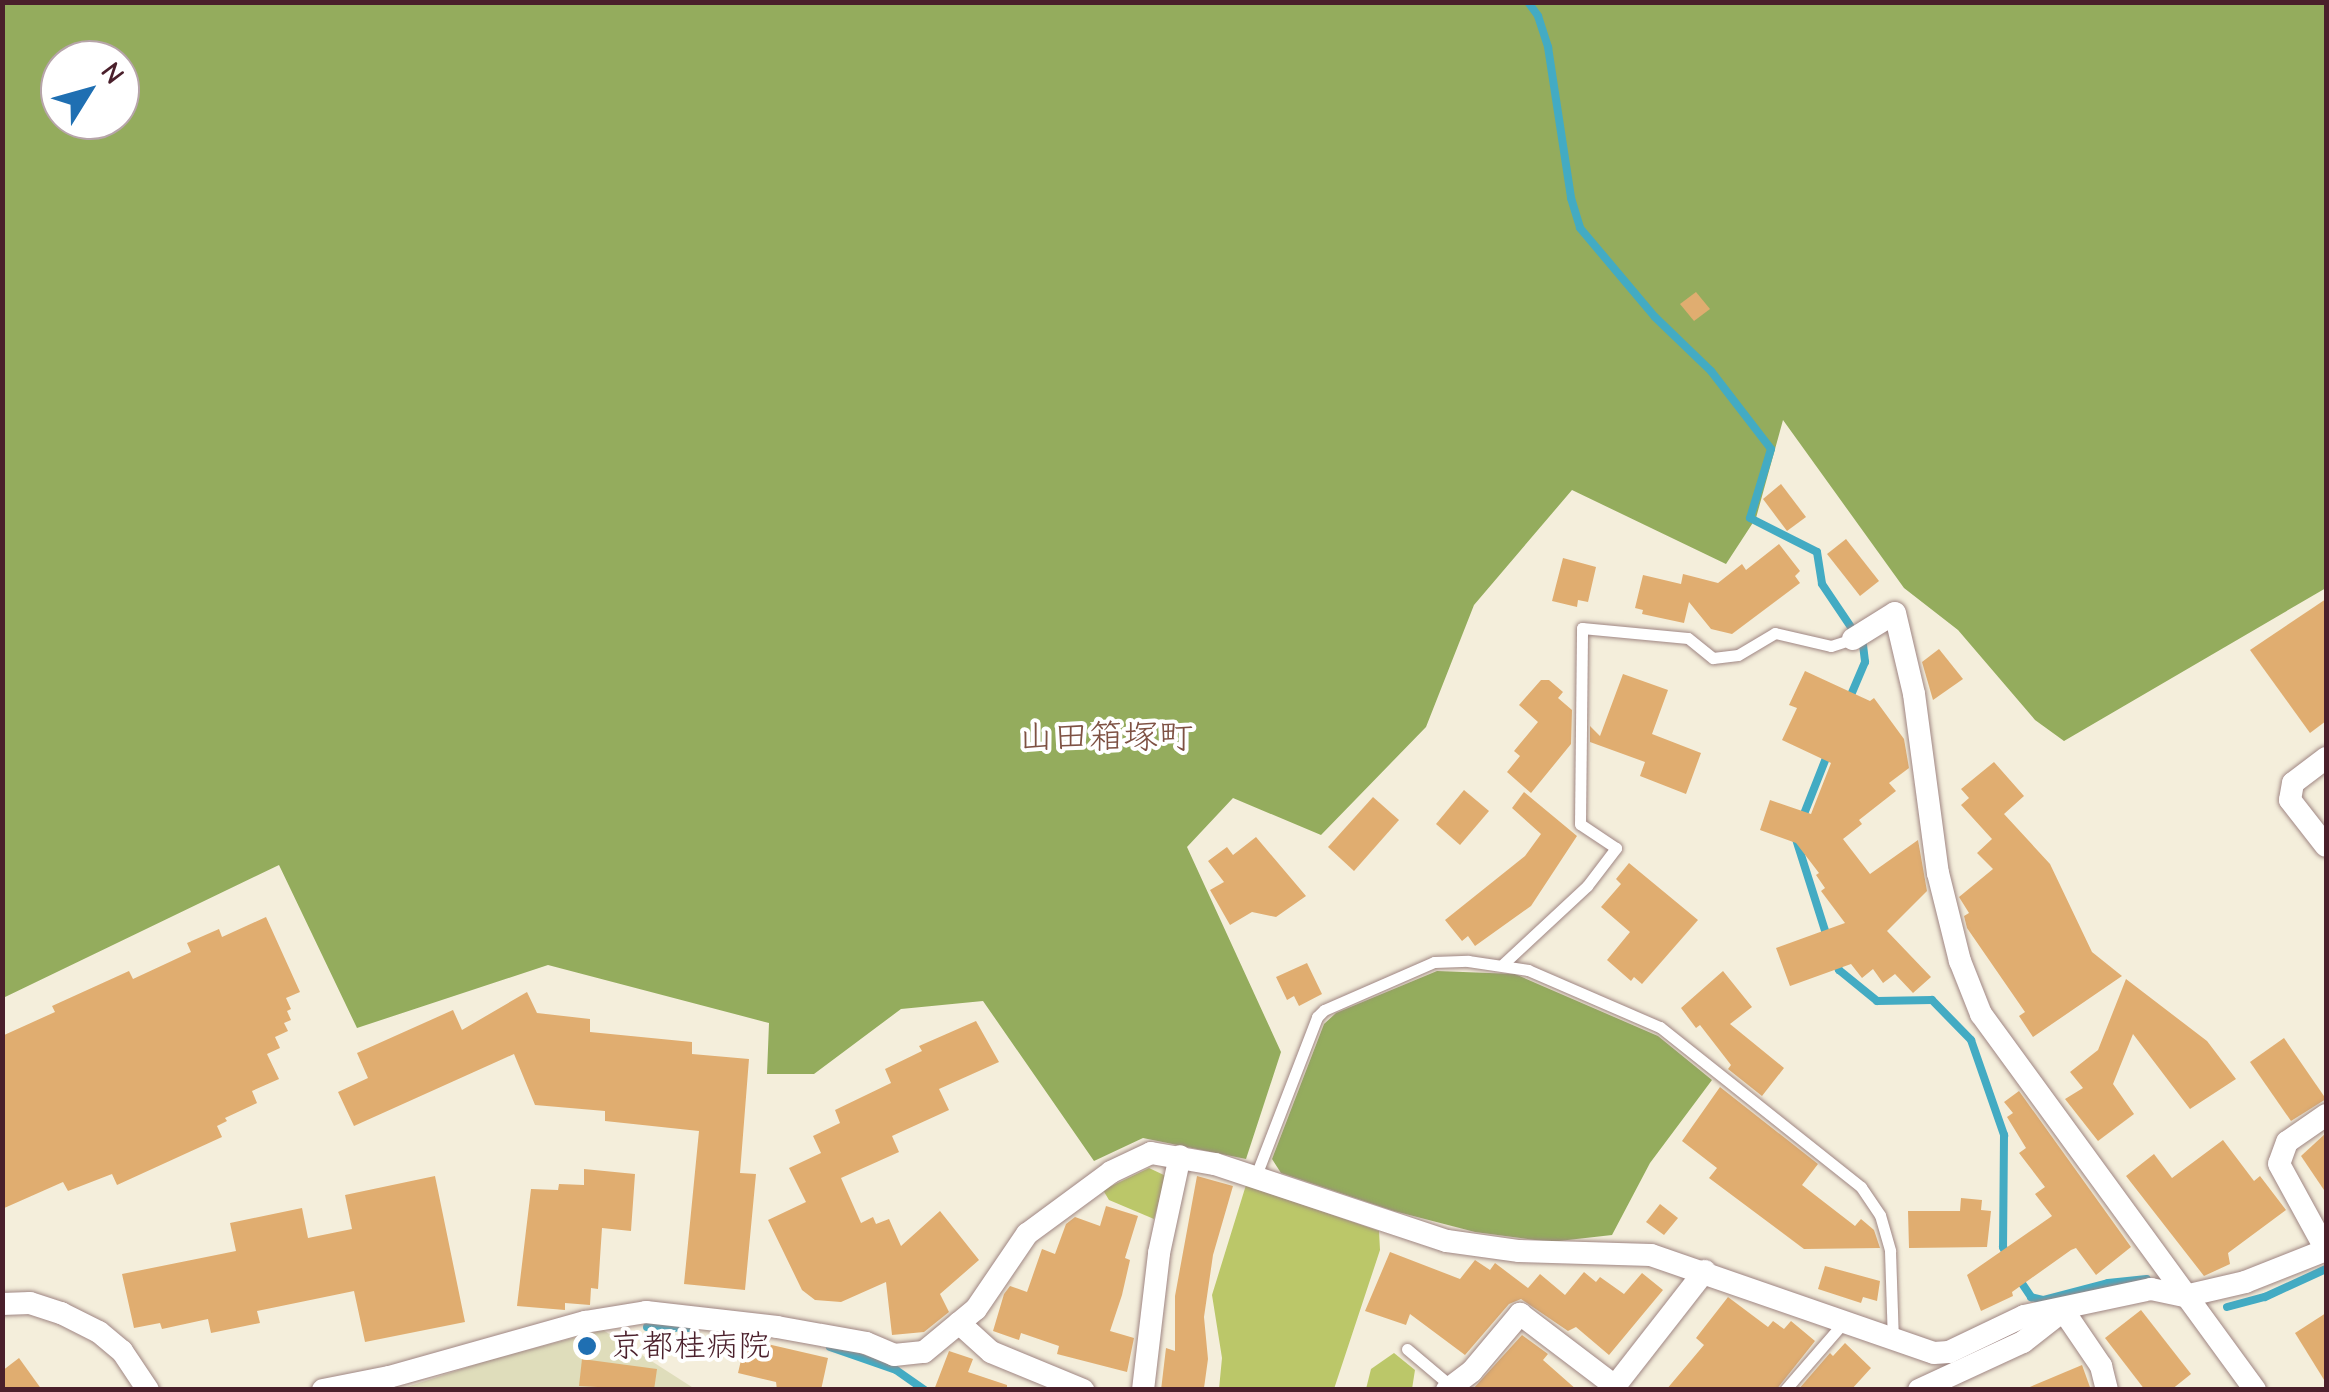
<!DOCTYPE html>
<meta charset="utf-8">
<style>
body{margin:0}
#map{position:relative;width:2329px;height:1392px;overflow:hidden;background:#f4eedb;font-family:"Comic Neue","Klee One",sans-serif}
div>[style]{position:absolute}
[style*='--x']{left:calc(var(--x)*1px);top:calc(var(--y)*1px);width:calc(var(--w)*1px);rotate:calc(var(--a)*1deg)}
.built>*{inset:0;background:#dfddbb}
.green>*{inset:0;background:#bbc769}
.forest>*{inset:0;background:#94ac5d}
.stream>*{height:8px;margin:-4px;padding:0 4px;transform-origin:4px;border-radius:4px;background:#43abc3}
.building>*{inset:0;background:#e0ad70}
.roads{filter:drop-shadow(0 0 2px #9f8683) drop-shadow(0 0 2px #9f8683)}
.service>*{height:11px;margin:-5.5px;padding:0 5.5px;transform-origin:5.5px;border-radius:5.5px;background:#fff}
.minor>*{height:22px;margin:-11px;padding:0 11px;transform-origin:11px;border-radius:11px;background:#fff}
.dots>*{width:28px;height:28px;translate:-50% -50%;box-sizing:border-box;border:5px solid #fff;border-radius:50%}
span{translate:-50% -50%;white-space:nowrap;text-align:center;line-height:1.15;-webkit-text-stroke:8px #fff;paint-order:stroke}
.poi-label{font-size:32px;color:#4a1f2b}
.left{translate:0 -50%;text-align:left}
.neighbourhood-label{font-size:35px;color:#7e5143}
.frame{position:absolute;inset:0;border:5px solid #4a1f2b;pointer-events:none}
.north{position:absolute;left:40px;top:40px;width:100px;height:100px;box-sizing:border-box;background:#fff;border:2px solid #b7a5aa;border-radius:50%;rotate:53deg;font-size:28px;font-weight:700;line-height:40px;text-align:center;color:#4a1f2b}
.north::after{content:'';display:block;margin:auto;width:35px;height:45px;background:#1f6fb2;clip-path:polygon(50% 0,100% 100%,50% 72%,0 100%)}
</style>
<div id="map">
<div class="built">
<i style="clip-path:polygon(603px 1330px,695px 1389px,398px 1390px,483px 1362px)"></i>
</div>
<div class="green">
<i style="clip-path:polygon(1149px 1168px,1166px 1176px,1154px 1219px,1109px 1200px,1103px 1190px)"></i>
<i style="clip-path:polygon(1246px 1185px,1379px 1231px,1380px 1250px,1334px 1389px,1219px 1389px,1222px 1358px,1212px 1295px)"></i>
<i style="clip-path:polygon(1394px 1353px,1415px 1370px,1412px 1389px,1366px 1389px,1371px 1369px)"></i>
</div>
<div class="forest">
<i style="clip-path:polygon(evenodd,3px 3px,2326px 3px,2326px 588px,2064px 741px,2035px 720px,1958px 630px,1904px 588px,1783px 420px,1756px 518px,1726px 564px,1572px 490px,1474px 605px,1426px 727px,1321px 835px,1233px 798px,1187px 847px,1281px 1052px,1246px 1159px,1143px 1138px,1094px 1161px,983px 1001px,901px 1009px,814px 1074px,767px 1074px,769px 1023px,548px 965px,357px 1028px,279px 865px,3px 998px,3px 3px,60px 60px,120px 60px,120px 120px,60px 120px,60px 60px)"></i>
<i style="clip-path:polygon(1437px 971px,1515px 974px,1658px 1036px,1712px 1080px,1650px 1163px,1612px 1235px,1550px 1242px,1475px 1232px,1394px 1211px,1281px 1173px,1272px 1159px,1324px 1024px,1336px 1013px)"></i>
</div>
<div class="stream">
<i style="--x:1528;--y:2;--w:17;--a:54"></i>
<i style="--x:1538;--y:16;--w:33;--a:72"></i>
<i style="--x:1548;--y:47;--w:153;--a:81.3"></i>
<i style="--x:1571;--y:198;--w:31;--a:73"></i>
<i style="--x:1580;--y:228;--w:116;--a:49.9"></i>
<i style="--x:1655;--y:317;--w:78;--a:44"></i>
<i style="--x:1711;--y:371;--w:98;--a:52.4"></i>
<i style="--x:1771;--y:449;--w:72;--a:106.9"></i>
<i style="--x:1750;--y:518;--w:75;--a:26.9"></i>
<i style="--x:1817;--y:552;--w:32;--a:81"></i>
<i style="--x:1822;--y:584;--w:73;--a:56.1"></i>
<i style="--x:1863;--y:645;--w:17;--a:83"></i>
<i style="--x:1865;--y:662;--w:39;--a:113"></i>
<i style="--x:1802;--y:819;--w:71;--a:-68.5"></i>
<i style="--x:1795;--y:836;--w:106;--a:72.4"></i>
<i style="--x:1835;--y:960;--w:11;--a:68"></i>
<i style="--x:1839;--y:970;--w:49;--a:39.2"></i>
<i style="--x:1877;--y:1001;--w:55;--a:-1"></i>
<i style="--x:1932;--y:1000;--w:56;--a:45.7"></i>
<i style="--x:1971;--y:1040;--w:101;--a:70.8"></i>
<i style="--x:2004;--y:1135;--w:112;--a:90.5"></i>
<i style="--x:2003;--y:1247;--w:12;--a:66"></i>
<i style="--x:2019;--y:1279;--w:22;--a:56"></i>
<i style="--x:2031;--y:1297;--w:12;--a:14"></i>
<i style="--x:2043;--y:1300;--w:67;--a:-14.7"></i>
<i style="--x:2108;--y:1283;--w:39;--a:-6"></i>
<i style="--x:2227;--y:1307;--w:39;--a:-15"></i>
<i style="--x:2265;--y:1297;--w:67;--a:-24.7"></i>
<i style="--x:647;--y:1327;--w:45;--a:1.3"></i>
<i style="--x:830;--y:1347;--w:70;--a:19.2"></i>
<i style="--x:896;--y:1370;--w:35;--a:35"></i>
</div>
<div class="building">
<i style="clip-path:polygon(1696px 292px,1710px 309px,1694px 321px,1680px 304px)"></i>
<i style="clip-path:polygon(1781px 484px,1806px 517px,1787px 531px,1763px 499px)"></i>
<i style="clip-path:polygon(1846px 539px,1879px 581px,1860px 596px,1827px 554px)"></i>
<i style="clip-path:polygon(1779px 544px,1800px 571px,1795px 576px,1800px 583px,1732px 634px,1711px 629px,1689px 602px,1684px 623px,1642px 614px,1643px 610px,1635px 608px,1643px 575px,1681px 584px,1683px 574px,1718px 583px,1742px 564px,1746px 570px)"></i>
<i style="clip-path:polygon(1563px 558px,1596px 567px,1588px 602px,1578px 600px,1577px 607px,1552px 601px)"></i>
<i style="clip-path:polygon(2326px 599px,2326px 721px,2310px 733px,2250px 650px)"></i>
<i style="clip-path:polygon(1939px 649px,1963px 679px,1933px 700px,1922px 662px)"></i>
<i style="clip-path:polygon(1805px 671px,1870px 701px,1874px 698px,1904px 739px,1909px 768px,1889px 783px,1896px 791px,1859px 820px,1862px 824px,1843px 839px,1870px 874px,1918px 840px,1927px 891px,1887px 931px,1931px 977px,1913px 993px,1895px 974px,1883px 983px,1873px 969px,1862px 978px,1851px 964px,1790px 986px,1776px 948px,1845px 923px,1821px 891px,1825px 888px,1816px 875px,1819px 873px,1796px 843px,1760px 830px,1770px 800px,1811px 814px,1831px 763px,1782px 740px,1797px 708px,1789px 705px)"></i>
<i style="clip-path:polygon(1623px 674px,1668px 690px,1652px 734px,1701px 753px,1686px 794px,1640px 776px,1645px 762px,1590px 742px,1590px 726px,1600px 736px)"></i>
<i style="clip-path:polygon(1541px 680px,1549px 680px,1563px 692px,1558px 698px,1572px 710px,1571px 744px,1531px 793px,1507px 772px,1520px 756px,1514px 751px,1538px 722px,1519px 705px)"></i>
<i style="clip-path:polygon(1994px 762px,2024px 796px,2004px 814px,2050px 864px,2092px 952px,2122px 976px,2033px 1037px,2019px 1016px,2025px 1012px,1967px 928px,1964px 916px,1969px 913px,1959px 897px,1993px 869px,1977px 853px,1992px 839px,1961px 805px,1969px 798px,1961px 789px)"></i>
<i style="clip-path:polygon(1464px 790px,1489px 811px,1460px 845px,1436px 824px)"></i>
<i style="clip-path:polygon(1524px 792px,1577px 836px,1531px 906px,1475px 946px,1468px 936px,1462px 941px,1445px 920px,1525px 856px,1541px 834px,1512px 808px)"></i>
<i style="clip-path:polygon(1373px 797px,1399px 820px,1354px 871px,1328px 847px)"></i>
<i style="clip-path:polygon(1256px 837px,1306px 896px,1276px 917px,1252px 912px,1230px 925px,1210px 890px,1224px 882px,1208px 861px,1227px 847px,1233px 855px)"></i>
<i style="clip-path:polygon(1629px 863px,1698px 920px,1642px 984px,1634px 977px,1631px 981px,1607px 960px,1630px 932px,1601px 907px,1621px 884px,1616px 879px)"></i>
<i style="clip-path:polygon(266px 917px,300px 992px,286px 998px,291px 1009px,287px 1011px,291px 1020px,284px 1023px,288px 1031px,275px 1037px,280px 1048px,267px 1054px,279px 1079px,252px 1091px,257px 1103px,225px 1118px,227px 1121px,217px 1126px,222px 1137px,117px 1185px,112px 1174px,68px 1191px,63px 1182px,2px 1209px,2px 1036px,55px 1012px,52px 1006px,129px 971px,133px 979px,191px 952px,187px 943px,219px 929px,222px 937px)"></i>
<i style="clip-path:polygon(1307px 963px,1322px 994px,1299px 1006px,1294px 996px,1287px 1000px,1276px 977px)"></i>
<i style="clip-path:polygon(1723px 971px,1752px 1007px,1730px 1024px,1784px 1068px,1762px 1096px,1728px 1069px,1731px 1065px,1700px 1025px,1696px 1028px,1681px 1008px)"></i>
<i style="clip-path:polygon(2126px 979px,2207px 1041px,2236px 1079px,2190px 1109px,2133px 1034px,2113px 1084px,2134px 1114px,2098px 1141px,2065px 1099px,2083px 1088px,2070px 1072px,2098px 1050px)"></i>
<i style="clip-path:polygon(527px 992px,537px 1013px,590px 1019px,590px 1032px,692px 1042px,692px 1054px,749px 1059px,740px 1173px,756px 1174px,745px 1290px,684px 1284px,699px 1131px,605px 1121px,605px 1111px,535px 1105px,514px 1054px,354px 1126px,338px 1092px,368px 1078px,357px 1053px,453px 1010px,462px 1030px)"></i>
<i style="clip-path:polygon(976px 1021px,999px 1062px,939px 1089px,949px 1110px,892px 1136px,899px 1152px,841px 1178px,861px 1223px,873px 1217px,876px 1224px,889px 1219px,901px 1246px,940px 1211px,979px 1260px,940px 1294px,949px 1312px,924px 1332px,892px 1335px,886px 1282px,841px 1302px,815px 1300px,802px 1290px,768px 1220px,806px 1202px,789px 1168px,821px 1153px,813px 1136px,840px 1123px,835px 1110px,891px 1083px,885px 1069px,922px 1051px,919px 1046px)"></i>
<i style="clip-path:polygon(2284px 1038px,2326px 1099px,2291px 1121px,2250px 1062px)"></i>
<i style="clip-path:polygon(1720px 1087px,1818px 1164px,1802px 1185px,1855px 1226px,1861px 1219px,1874px 1230px,1880px 1248px,1804px 1249px,1709px 1178px,1717px 1168px,1682px 1141px)"></i>
<i style="clip-path:polygon(2019px 1091px,2131px 1247px,2096px 1275px,2076px 1248px,2071px 1250px,2012px 1292px,2013px 1296px,1981px 1311px,1967px 1275px,2052px 1216px,2035px 1194px,2045px 1187px,2019px 1153px,2026px 1148px,2007px 1117px,2013px 1113px,2004px 1102px)"></i>
<i style="clip-path:polygon(2326px 1133px,2326px 1193px,2301px 1156px)"></i>
<i style="clip-path:polygon(2223px 1140px,2254px 1181px,2260px 1176px,2286px 1210px,2228px 1253px,2230px 1264px,2204px 1276px,2126px 1176px,2154px 1154px,2172px 1178px)"></i>
<i style="clip-path:polygon(584px 1169px,635px 1174px,631px 1231px,602px 1228px,598px 1289px,591px 1288px,590px 1305px,565px 1303px,565px 1310px,517px 1306px,531px 1189px,558px 1190px,559px 1184px,584px 1185px)"></i>
<i style="clip-path:polygon(435px 1176px,465px 1322px,365px 1342px,354px 1291px,257px 1311px,260px 1323px,211px 1333px,208px 1319px,162px 1329px,160px 1323px,134px 1328px,122px 1274px,236px 1251px,230px 1223px,302px 1208px,308px 1238px,352px 1229px,345px 1195px)"></i>
<i style="clip-path:polygon(1197px 1176px,1233px 1186px,1213px 1255px,1204px 1317px,1208px 1359px,1204px 1388px,1161px 1390px,1166px 1348px,1175px 1351px,1175px 1296px)"></i>
<i style="clip-path:polygon(1961px 1198px,1982px 1200px,1981px 1210px,1991px 1211px,1987px 1247px,1909px 1248px,1908px 1211px,1960px 1211px)"></i>
<i style="clip-path:polygon(1660px 1204px,1678px 1218px,1664px 1235px,1646px 1222px)"></i>
<i style="clip-path:polygon(1106px 1206px,1138px 1216px,1125px 1258px,1130px 1260px,1122px 1295px,1110px 1331px,1134px 1338px,1127px 1372px,1057px 1354px,1059px 1346px,1021px 1333px,1019px 1340px,993px 1331px,1004px 1294px,1010px 1286px,1027px 1292px,1042px 1249px,1055px 1254px,1066px 1224px,1075px 1217px,1100px 1226px)"></i>
<i style="clip-path:polygon(1390px 1252px,1460px 1279px,1475px 1260px,1490px 1270px,1495px 1263px,1528px 1288px,1540px 1274px,1565px 1295px,1584px 1272px,1596px 1282px,1600px 1277px,1624px 1294px,1642px 1273px,1663px 1290px,1609px 1355px,1576px 1327px,1568px 1331px,1521px 1299px,1509px 1304px,1465px 1355px,1410px 1314px,1406px 1325px,1365px 1311px)"></i>
<i style="clip-path:polygon(1825px 1266px,1880px 1281px,1877px 1301px,1863px 1297px,1861px 1303px,1818px 1289px)"></i>
<i style="clip-path:polygon(1728px 1297px,1768px 1327px,1773px 1321px,1784px 1329px,1791px 1321px,1815px 1341px,1776px 1390px,1666px 1390px,1704px 1345px,1696px 1338px)"></i>
<i style="clip-path:polygon(2141px 1310px,2191px 1374px,2171px 1390px,2145px 1390px,2105px 1338px)"></i>
<i style="clip-path:polygon(2326px 1313px,2326px 1383px,2295px 1333px)"></i>
<i style="clip-path:polygon(1522px 1335px,1548px 1354px,1543px 1360px,1577px 1390px,1472px 1390px)"></i>
<i style="clip-path:polygon(746px 1339px,828px 1358px,821px 1390px,777px 1390px,776px 1382px,738px 1373px)"></i>
<i style="clip-path:polygon(1845px 1343px,1871px 1368px,1851px 1390px,1798px 1390px,1830px 1353px,1833px 1356px)"></i>
<i style="clip-path:polygon(949px 1351px,973px 1359px,968px 1372px,1007px 1385px,1007px 1390px,934px 1390px)"></i>
<i style="clip-path:polygon(19px 1358px,42px 1390px,2px 1390px,2px 1371px)"></i>
<i style="clip-path:polygon(582px 1359px,657px 1369px,654px 1390px,579px 1386px)"></i>
<i style="clip-path:polygon(2082px 1365px,2091px 1390px,2025px 1390px,2025px 1389px)"></i>
</div>
<div class="roads">
<div class="service">
<i style="--x:1502;--y:965;--w:116;--a:-42.9"></i>
<i style="--x:1587;--y:886;--w:48;--a:-52.7"></i>
<i style="--x:1616;--y:848;--w:43;--a:-146.3"></i>
<i style="--x:1580;--y:824;--w:196;--a:-89.4"></i>
<i style="--x:1582;--y:628;--w:106;--a:5.4"></i>
<i style="--x:1688;--y:638;--w:32;--a:39"></i>
<i style="--x:1713;--y:658;--w:25;--a:-7"></i>
<i style="--x:1738;--y:655;--w:43;--a:-30.7"></i>
<i style="--x:1775;--y:633;--w:57;--a:13.1"></i>
<i style="--x:1831;--y:646;--w:23;--a:-18"></i>
<i style="--x:1255;--y:1178;--w:173;--a:-68.9"></i>
<i style="--x:1317;--y:1017;--w:10;--a:-45"></i>
<i style="--x:1324;--y:1010;--w:120;--a:-23.6"></i>
<i style="--x:1434;--y:962;--w:34;--a:-2"></i>
<i style="--x:1468;--y:961;--w:61;--a:8.5"></i>
<i style="--x:1528;--y:970;--w:144;--a:23.4"></i>
<i style="--x:1660;--y:1027;--w:257;--a:38.5"></i>
<i style="--x:1861;--y:1187;--w:34;--a:56"></i>
<i style="--x:1880;--y:1215;--w:37;--a:74"></i>
<i style="--x:1890;--y:1251;--w:89;--a:88.1"></i>
<i style="--x:1407;--y:1349;--w:57;--a:40.1"></i>
<i style="--x:1785;--y:1390;--w:89;--a:-49.1"></i>
</div>
<div class="minor">
<i style="--x:1853;--y:639;--w:49;--a:-31.8"></i>
<i style="--x:1895;--y:613;--w:83;--a:76.8"></i>
<i style="--x:1914;--y:694;--w:181;--a:82.4"></i>
<i style="--x:1938;--y:873;--w:91;--a:76"></i>
<i style="--x:1960;--y:961;--w:57;--a:68.4"></i>
<i style="--x:1981;--y:1014;--w:465;--a:53.9"></i>
<i style="--x:2326;--y:758;--w:41;--a:142.9"></i>
<i style="--x:2293;--y:783;--w:17;--a:100"></i>
<i style="--x:2290;--y:800;--w:58;--a:52"></i>
<i style="--x:2326;--y:1115;--w:47;--a:145.3"></i>
<i style="--x:2287;--y:1142;--w:23;--a:110"></i>
<i style="--x:2279;--y:1164;--w:98;--a:61.3"></i>
<i style="--x:2;--y:1304;--w:28;--a:-2"></i>
<i style="--x:30;--y:1303;--w:33;--a:18"></i>
<i style="--x:61;--y:1313;--w:42;--a:26.6"></i>
<i style="--x:99;--y:1332;--w:30;--a:40"></i>
<i style="--x:122;--y:1351;--w:47;--a:56.3"></i>
<i style="--x:2063;--y:1310;--w:68;--a:55.8"></i>
<i style="--x:2101;--y:1366;--w:25;--a:76"></i>
<i style="--x:959;--y:1323;--w:43;--a:42.2"></i>
<i style="--x:991;--y:1352;--w:100;--a:22.4"></i>
<i style="--x:323;--y:1390;--w:67;--a:-11.1"></i>
<i style="--x:389;--y:1377;--w:204;--a:-15.7"></i>
<i style="--x:585;--y:1322;--w:62;--a:-9.3"></i>
<i style="--x:646;--y:1312;--w:132;--a:6.5"></i>
<i style="--x:777;--y:1327;--w:90;--a:10.2"></i>
<i style="--x:866;--y:1343;--w:30;--a:23"></i>
<i style="--x:894;--y:1355;--w:30;--a:-6"></i>
<i style="--x:924;--y:1352;--w:67;--a:-39.6"></i>
<i style="--x:976;--y:1309;--w:91;--a:-55.8"></i>
<i style="--x:1027;--y:1234;--w:104;--a:-36.4"></i>
<i style="--x:1111;--y:1172;--w:44;--a:-25.4"></i>
<i style="--x:1151;--y:1153;--w:65;--a:9.8"></i>
<i style="--x:1215;--y:1164;--w:244;--a:18.4"></i>
<i style="--x:1447;--y:1241;--w:73;--a:7.9"></i>
<i style="--x:1519;--y:1251;--w:132;--a:1.7"></i>
<i style="--x:1651;--y:1255;--w:299;--a:19.1"></i>
<i style="--x:1934;--y:1353;--w:15;--a:-4"></i>
<i style="--x:1949;--y:1352;--w:83;--a:-25.6"></i>
<i style="--x:2024;--y:1316;--w:130;--a:-12"></i>
<i style="--x:2151;--y:1289;--w:35;--a:12"></i>
<i style="--x:2185;--y:1296;--w:62;--a:-13.1"></i>
<i style="--x:2245;--y:1282;--w:87;--a:-21.6"></i>
<i style="--x:1143;--y:1390;--w:138;--a:-83.3"></i>
<i style="--x:1159;--y:1253;--w:99;--a:-77.8"></i>
<i style="--x:1447;--y:1390;--w:31;--a:-37"></i>
<i style="--x:1472;--y:1371;--w:75;--a:-49.9"></i>
<i style="--x:1520;--y:1314;--w:119;--a:37.2"></i>
<i style="--x:1615;--y:1386;--w:146;--a:-52"></i>
<i style="--x:1919;--y:1390;--w:115;--a:-24.8"></i>
<i style="--x:2023;--y:1342;--w:47;--a:-38.1"></i>
</div>
</div>
<div class="dots">
<i style="left:587px;top:1346px;background:#1f6fb2"></i>
</div>
<div class="poi-label">
<span class="left" style="left:610px;top:1346px">京都桂病院</span>
</div>
<div class="neighbourhood-label">
<span style="left:1106px;top:737px">山田箱塚町</span>
</div>
<div class="frame"></div>
<div class="north">N</div>
</div>
